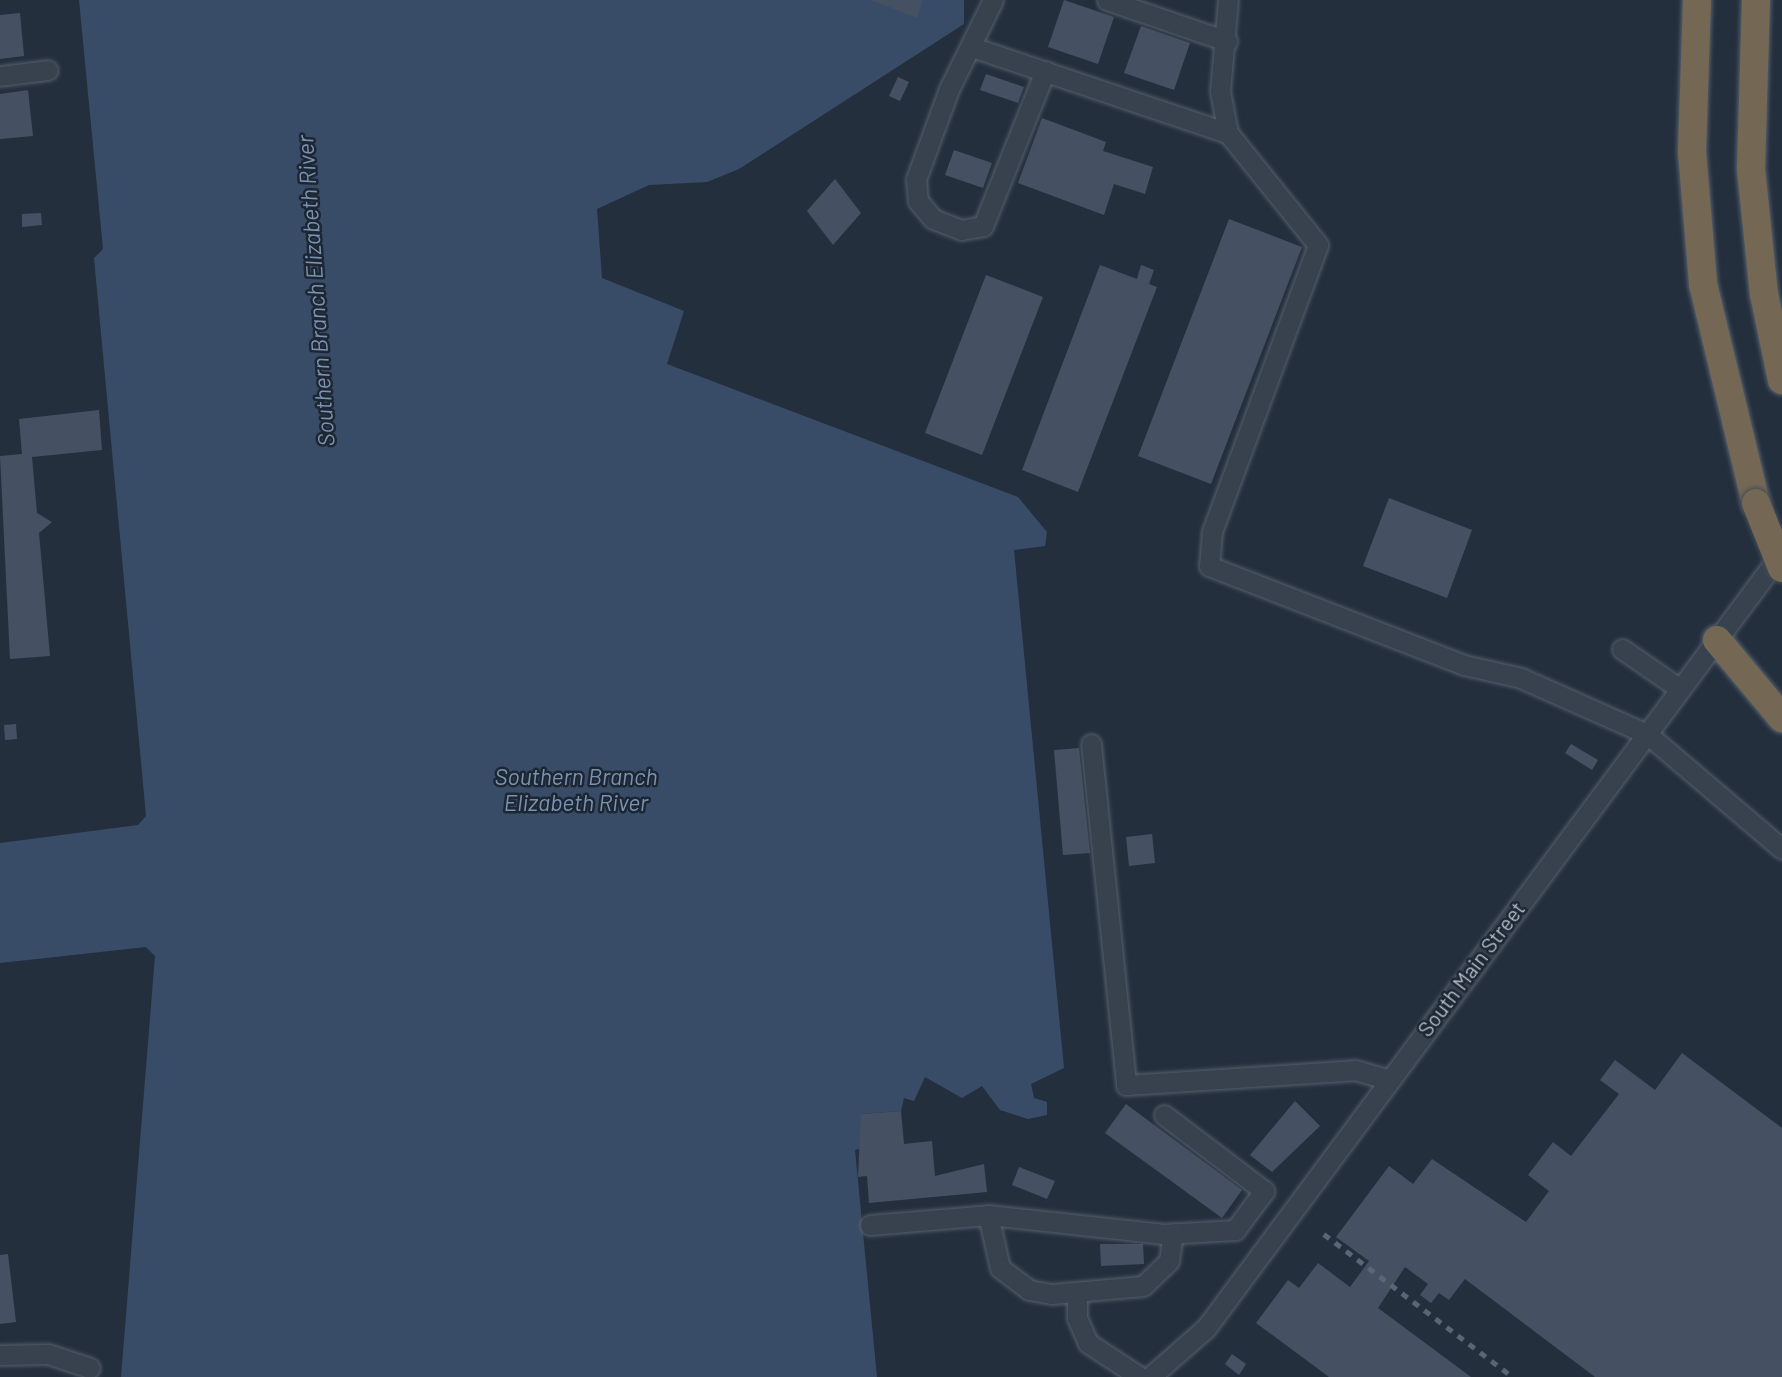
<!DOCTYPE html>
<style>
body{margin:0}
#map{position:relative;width:1782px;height:1377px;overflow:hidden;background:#242f3e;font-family:Barlow,sans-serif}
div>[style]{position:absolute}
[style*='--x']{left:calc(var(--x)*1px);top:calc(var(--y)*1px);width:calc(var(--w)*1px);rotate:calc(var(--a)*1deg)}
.water>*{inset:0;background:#394c67}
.building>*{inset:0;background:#455162}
.roads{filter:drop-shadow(0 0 2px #565f6c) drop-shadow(0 0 2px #565f6c)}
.minor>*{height:19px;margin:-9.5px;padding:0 9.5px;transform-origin:9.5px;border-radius:9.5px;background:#38414e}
.highway>*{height:28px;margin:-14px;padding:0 14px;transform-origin:14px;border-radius:14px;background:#746855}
.rail>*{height:4.5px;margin-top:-2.25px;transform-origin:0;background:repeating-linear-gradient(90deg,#5a6575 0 7px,transparent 0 14px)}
.bridges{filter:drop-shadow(0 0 2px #434c59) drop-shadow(0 0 2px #434c59)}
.highway-bridge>*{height:28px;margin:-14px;padding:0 14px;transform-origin:14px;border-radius:14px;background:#746855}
span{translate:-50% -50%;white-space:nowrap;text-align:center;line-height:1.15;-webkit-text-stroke:5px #1d2633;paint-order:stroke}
.street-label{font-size:21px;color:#b4bcc9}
.water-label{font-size:23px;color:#7c92b1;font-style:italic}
</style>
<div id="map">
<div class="water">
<i style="clip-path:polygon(79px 0,964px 0,964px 24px,739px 169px,707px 182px,649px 185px,597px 209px,602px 278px,684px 311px,667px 364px,1018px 497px,1047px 532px,1045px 546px,1014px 550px,1064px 1068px,1031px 1084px,1034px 1098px,1047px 1102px,1047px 1115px,1028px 1119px,1000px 1110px,982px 1086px,962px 1098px,925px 1077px,914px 1101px,904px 1098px,901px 1111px,861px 1114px,864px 1148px,855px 1150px,877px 1377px,121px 1377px,155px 956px,146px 947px,0 963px,0 843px,138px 825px,146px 816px,94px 258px,103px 249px)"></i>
</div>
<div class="building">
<i style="clip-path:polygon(871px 0,923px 0,917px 18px)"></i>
<i style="clip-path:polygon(1064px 0,1114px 17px,1098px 64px,1048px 47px)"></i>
<i style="clip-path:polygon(20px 13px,24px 56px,0 59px,0 15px)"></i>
<i style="clip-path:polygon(1141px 26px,1190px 43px,1174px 90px,1124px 73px)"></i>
<i style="clip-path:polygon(986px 74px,1024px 87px,1018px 103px,980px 90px)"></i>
<i style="clip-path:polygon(898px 77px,909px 82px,900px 101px,889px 96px)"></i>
<i style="clip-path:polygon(28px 90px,33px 136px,0 139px,0 94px)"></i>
<i style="clip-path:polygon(1042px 118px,1106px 142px,1103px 151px,1153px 167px,1145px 194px,1114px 184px,1104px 215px,1018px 183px)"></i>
<i style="clip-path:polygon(954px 150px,992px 163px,983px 188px,945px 175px)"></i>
<i style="clip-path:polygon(835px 179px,861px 213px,833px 245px,807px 211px)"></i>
<i style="clip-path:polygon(41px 213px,42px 225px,22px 227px,22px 214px)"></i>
<i style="clip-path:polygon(1229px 219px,1302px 247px,1211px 484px,1138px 456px)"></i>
<i style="clip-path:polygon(1100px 265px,1137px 279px,1141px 265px,1154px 270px,1149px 284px,1157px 287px,1078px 492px,1022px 470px)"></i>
<i style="clip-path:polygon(986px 275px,1043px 297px,982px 455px,925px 433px)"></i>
<i style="clip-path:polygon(99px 410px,102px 450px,32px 457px,37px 513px,52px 522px,39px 533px,50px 656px,10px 659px,0 456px,22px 454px,19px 419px)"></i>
<i style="clip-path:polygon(1389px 498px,1472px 530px,1447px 598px,1363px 566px)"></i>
<i style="clip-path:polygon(16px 724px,17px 739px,5px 740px,4px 725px)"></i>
<i style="clip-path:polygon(1571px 744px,1598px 760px,1592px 770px,1565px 753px)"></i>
<i style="clip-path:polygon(1079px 748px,1090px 853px,1063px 855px,1054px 750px)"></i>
<i style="clip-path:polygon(1152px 834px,1155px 863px,1129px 866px,1126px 837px)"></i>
<i style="clip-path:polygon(1682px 1053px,1782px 1128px,1782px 1377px,1595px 1377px,1465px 1279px,1449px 1300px,1439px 1293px,1431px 1303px,1420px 1295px,1428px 1284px,1405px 1267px,1378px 1308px,1471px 1377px,1329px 1377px,1256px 1323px,1288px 1280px,1299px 1288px,1318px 1263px,1350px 1287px,1369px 1261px,1336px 1237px,1389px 1166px,1413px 1184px,1432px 1159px,1526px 1222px,1549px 1191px,1528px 1175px,1553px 1142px,1571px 1156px,1619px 1094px,1600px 1080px,1615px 1060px,1655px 1090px)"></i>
<i style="clip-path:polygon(1295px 1101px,1320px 1126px,1272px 1172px,1250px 1155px)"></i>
<i style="clip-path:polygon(1126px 1104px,1242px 1190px,1222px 1218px,1105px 1133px)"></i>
<i style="clip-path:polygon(901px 1111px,904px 1144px,932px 1141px,935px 1176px,984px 1164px,987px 1192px,869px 1203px,867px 1176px,858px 1177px,861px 1114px)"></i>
<i style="clip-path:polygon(1019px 1167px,1055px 1181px,1047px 1199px,1012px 1185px)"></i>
<i style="clip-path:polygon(1100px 1244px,1143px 1244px,1144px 1264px,1101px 1266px)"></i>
<i style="clip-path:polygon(8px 1254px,16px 1322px,0 1324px,0 1255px)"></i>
<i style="clip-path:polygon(1232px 1354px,1246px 1364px,1239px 1375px,1225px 1364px)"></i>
</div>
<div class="roads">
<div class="minor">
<i style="--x:993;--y:0;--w:99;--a:116.3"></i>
<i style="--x:949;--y:89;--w:96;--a:110.1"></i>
<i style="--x:916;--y:179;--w:22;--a:85"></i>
<i style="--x:918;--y:201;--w:23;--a:50"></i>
<i style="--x:933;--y:219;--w:30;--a:21"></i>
<i style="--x:961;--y:230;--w:22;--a:-10"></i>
<i style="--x:983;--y:226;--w:167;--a:-68.2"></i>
<i style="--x:1107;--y:0;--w:127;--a:18.9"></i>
<i style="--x:1228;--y:0;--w:91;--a:95"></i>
<i style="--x:1220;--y:91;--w:43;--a:79.2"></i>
<i style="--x:975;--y:48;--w:267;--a:18.6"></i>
<i style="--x:1228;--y:133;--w:144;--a:51.2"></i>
<i style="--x:1318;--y:245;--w:306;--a:110.3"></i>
<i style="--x:1212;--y:532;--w:34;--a:95"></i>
<i style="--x:1209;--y:566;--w:274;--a:21.2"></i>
<i style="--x:1464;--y:665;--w:58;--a:12.8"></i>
<i style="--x:1521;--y:678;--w:138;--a:24"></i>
<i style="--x:1647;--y:734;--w:177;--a:40.4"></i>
<i style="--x:0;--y:76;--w:48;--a:-7.1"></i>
<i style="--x:1622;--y:649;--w:70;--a:34.6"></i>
<i style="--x:1091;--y:744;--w:343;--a:84.1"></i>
<i style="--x:1126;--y:1085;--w:229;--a:-3.7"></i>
<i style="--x:1355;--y:1070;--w:35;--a:16"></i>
<i style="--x:1164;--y:1115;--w:126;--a:37.2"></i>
<i style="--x:1264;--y:1191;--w:49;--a:126.6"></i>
<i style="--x:1235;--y:1230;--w:71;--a:176.8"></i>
<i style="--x:1164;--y:1234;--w:177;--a:-173.8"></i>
<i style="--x:988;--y:1215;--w:54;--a:77.2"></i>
<i style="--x:1000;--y:1268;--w:36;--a:37"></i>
<i style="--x:1029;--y:1290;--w:23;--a:10"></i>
<i style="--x:1052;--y:1294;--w:91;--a:-5"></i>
<i style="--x:1143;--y:1286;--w:36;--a:-44"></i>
<i style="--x:1169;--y:1261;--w:28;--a:-82"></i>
<i style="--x:870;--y:1225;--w:118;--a:-4.8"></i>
<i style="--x:1077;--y:1294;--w:24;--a:90"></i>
<i style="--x:1077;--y:1318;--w:27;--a:66"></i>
<i style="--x:1088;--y:1343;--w:62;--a:33.2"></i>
<i style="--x:0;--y:1355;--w:48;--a:-1.2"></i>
<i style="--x:48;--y:1354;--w:44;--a:18.4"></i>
<i style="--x:1150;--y:1377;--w:74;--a:-41.2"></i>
<i style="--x:1206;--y:1328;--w:966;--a:-53.41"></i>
</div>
<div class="highway">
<i style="--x:1697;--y:0;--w:152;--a:91.9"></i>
<i style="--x:1692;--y:152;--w:132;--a:85.2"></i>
<i style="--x:1703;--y:284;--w:225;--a:76.4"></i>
<i style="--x:1756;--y:0;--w:169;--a:91.7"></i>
<i style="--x:1751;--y:169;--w:126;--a:84.1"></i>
<i style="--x:1764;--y:294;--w:88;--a:78.2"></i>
<i style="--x:1717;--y:640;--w:102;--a:50.2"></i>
</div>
</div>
<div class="rail">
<i style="--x:1324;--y:1234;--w:237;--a:37.1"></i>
</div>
<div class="bridges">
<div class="highway-bridge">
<i style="--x:1756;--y:503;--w:70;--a:68.2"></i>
</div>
</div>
<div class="street-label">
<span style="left:1471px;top:969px;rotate:-53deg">South Main Street</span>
</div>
<div class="water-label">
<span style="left:315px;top:291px;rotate:-94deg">Southern Branch Elizabeth River</span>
<span style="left:576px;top:789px">Southern Branch<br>Elizabeth River</span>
</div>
</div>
